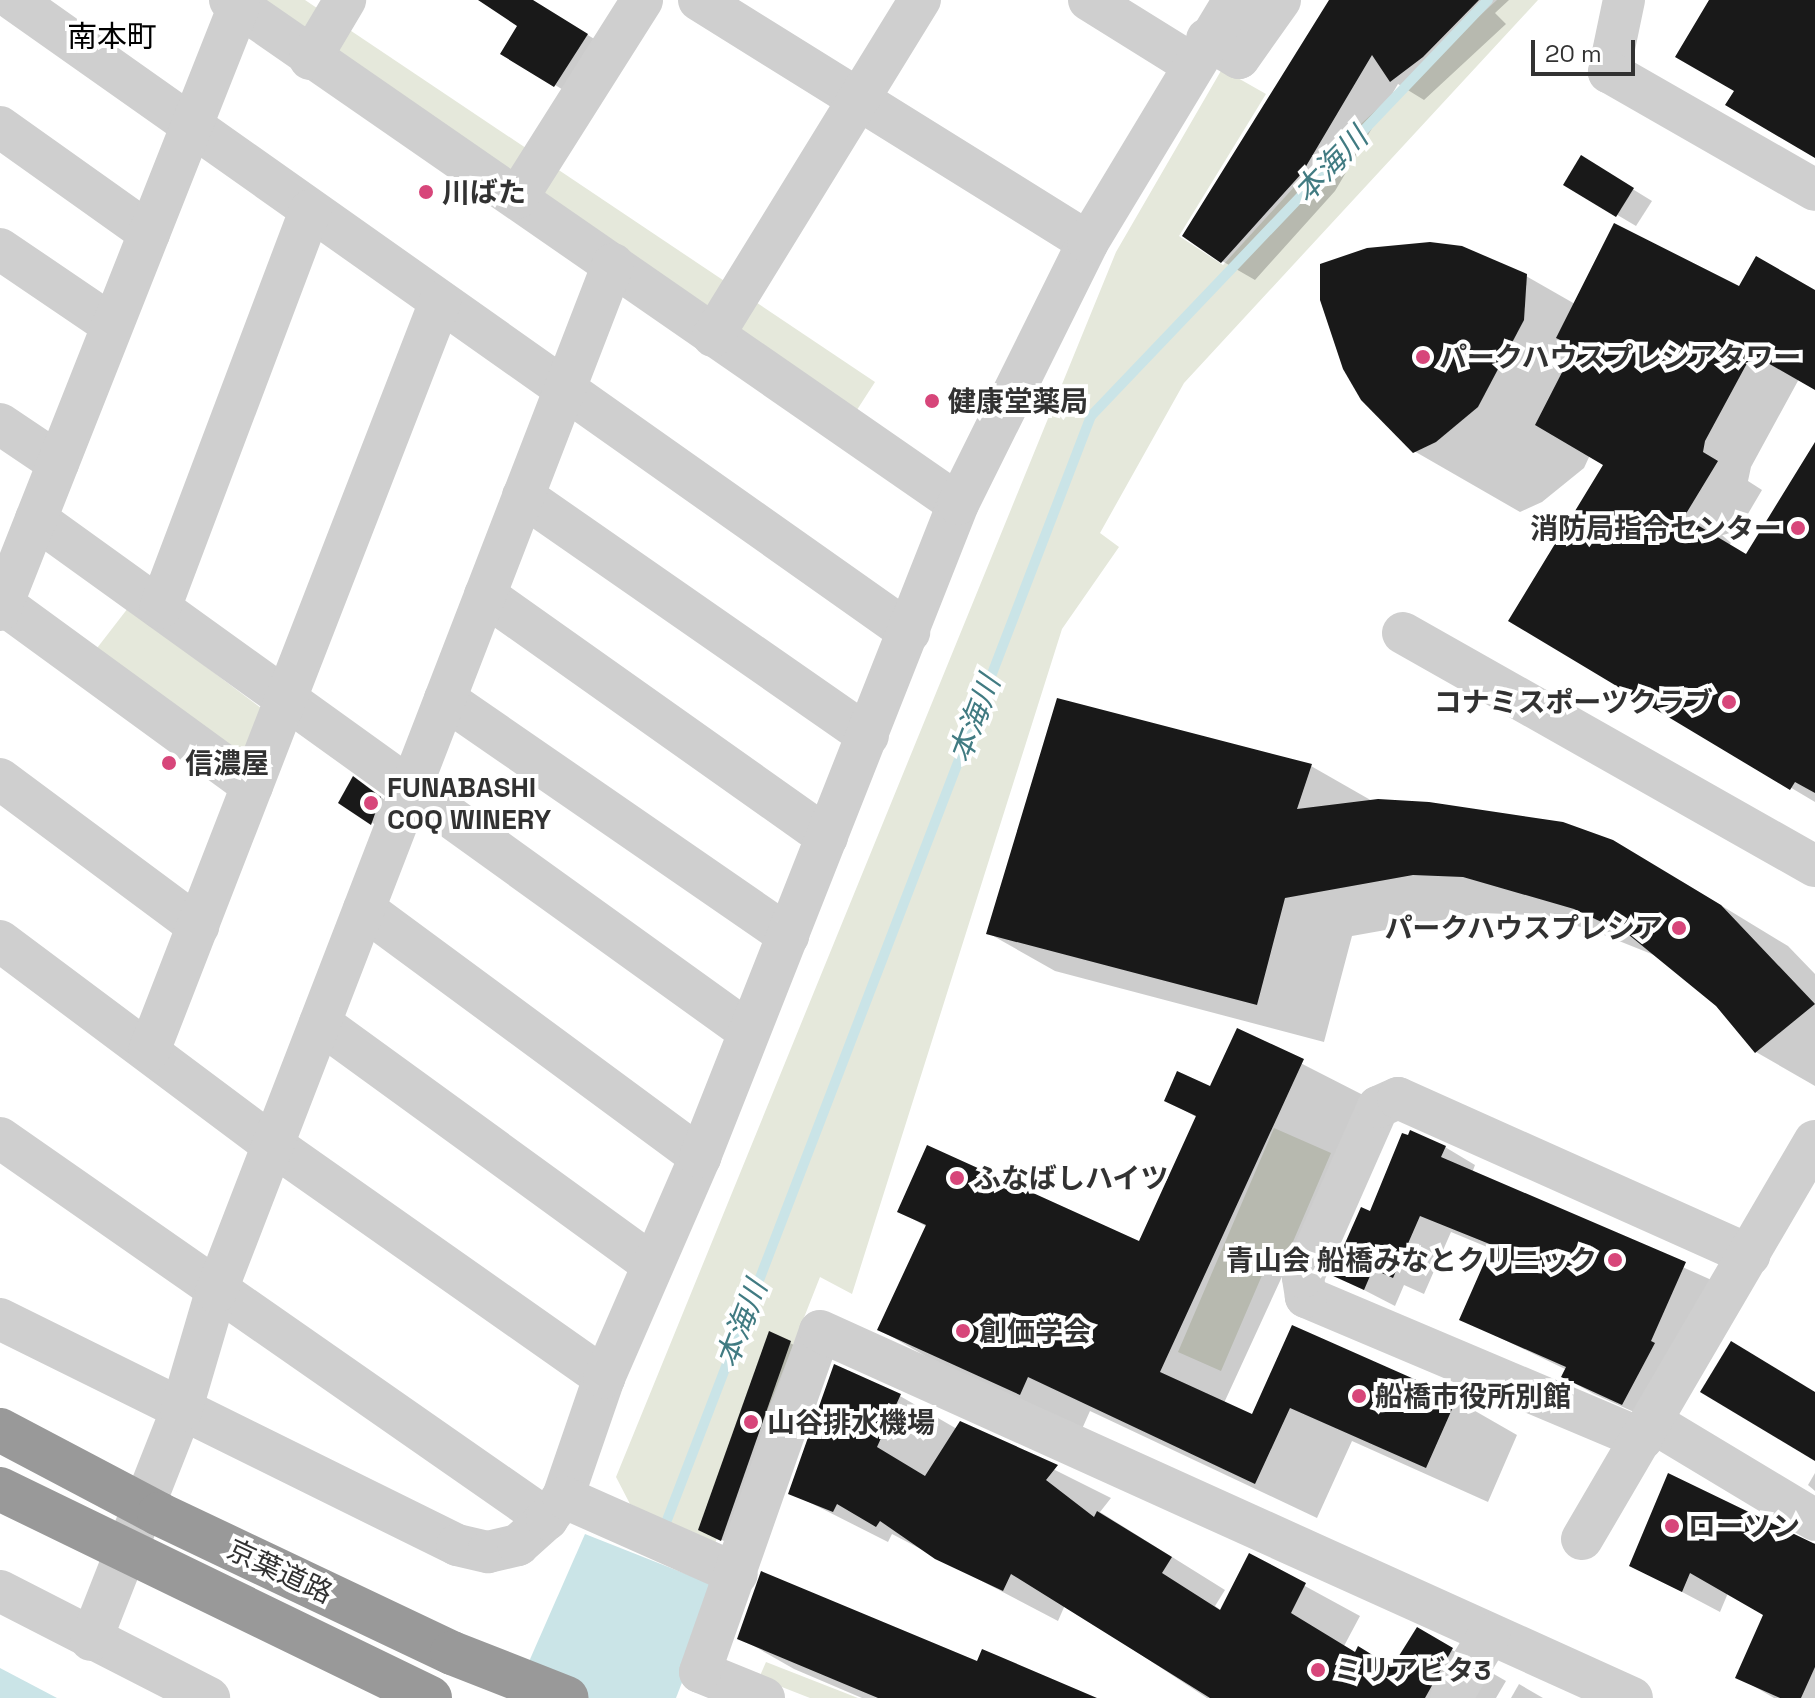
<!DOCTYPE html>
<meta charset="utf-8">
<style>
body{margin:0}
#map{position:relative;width:1815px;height:1698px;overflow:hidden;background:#fff;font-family:"Space Grotesk","Noto Sans JP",sans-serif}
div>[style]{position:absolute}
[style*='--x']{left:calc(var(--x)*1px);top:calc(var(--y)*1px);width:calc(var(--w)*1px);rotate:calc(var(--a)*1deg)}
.green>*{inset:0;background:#e5e8db}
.water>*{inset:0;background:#cae4e7}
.shadow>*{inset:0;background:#0003}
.stream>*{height:10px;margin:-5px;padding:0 5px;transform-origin:5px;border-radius:5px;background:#cae4e7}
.building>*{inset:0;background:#191919}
.minor>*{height:42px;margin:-21px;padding:0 21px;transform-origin:21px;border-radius:21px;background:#cfcfcf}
.highway-bridge>*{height:44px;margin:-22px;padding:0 22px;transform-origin:22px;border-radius:22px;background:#999}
.dots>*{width:22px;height:22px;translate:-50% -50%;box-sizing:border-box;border:4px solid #fff;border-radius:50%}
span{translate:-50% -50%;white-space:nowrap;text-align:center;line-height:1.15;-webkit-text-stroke:8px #fff;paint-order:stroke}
.poi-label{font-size:28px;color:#323232;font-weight:700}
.left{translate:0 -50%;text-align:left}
.right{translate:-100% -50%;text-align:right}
.street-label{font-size:28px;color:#323232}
.neighbourhood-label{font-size:30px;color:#000}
.water-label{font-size:30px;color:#417b82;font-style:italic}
.scale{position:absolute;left:1531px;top:40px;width:104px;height:36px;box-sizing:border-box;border:4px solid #323232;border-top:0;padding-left:10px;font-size:24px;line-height:28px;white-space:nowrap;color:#323232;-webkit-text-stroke:6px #fff;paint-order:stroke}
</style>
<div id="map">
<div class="green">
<i style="clip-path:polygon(260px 0,305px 0,875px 382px,853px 416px)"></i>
<i style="clip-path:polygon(1497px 0,1538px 0,1184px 383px,1100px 533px,1119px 547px,1062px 629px,852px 1294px,820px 1277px,714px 1546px,630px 1504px,616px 1477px,1116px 252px,1222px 69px,1266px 94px,1179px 236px,1223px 265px,1306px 174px)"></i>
<i style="clip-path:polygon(128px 608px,261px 708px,240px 762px,94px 652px)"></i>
<i style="clip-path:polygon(1274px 1128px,1331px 1153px,1283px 1265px,1269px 1259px,1221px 1371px,1178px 1352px)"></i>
<i style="clip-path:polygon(766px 1662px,858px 1698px,810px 1698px,759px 1678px)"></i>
</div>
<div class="water">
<i style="clip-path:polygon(585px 1534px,719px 1587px,676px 1698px,513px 1698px)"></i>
<i style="clip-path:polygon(0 1668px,57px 1698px,0 1698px)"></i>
</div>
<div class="shadow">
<i style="clip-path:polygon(482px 0,531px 0,617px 53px,585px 103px,555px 85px,520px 26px)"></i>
<i style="clip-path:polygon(1331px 0,1509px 0,1495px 13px,1506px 24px,1424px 100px,1398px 84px,1335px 191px,1255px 280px,1222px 261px)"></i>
<i style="clip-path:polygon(1600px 169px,1652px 201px,1636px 226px,1565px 184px)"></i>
<i style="clip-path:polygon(1526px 276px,1575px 304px,1739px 289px,1815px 292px,1815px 388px,1799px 379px,1751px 467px,1748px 481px,1762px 490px,1729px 546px,1747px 556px,1815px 473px,1815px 802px,1511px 621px,1605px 464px,1590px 455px,1584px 468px,1542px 502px,1520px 512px,1414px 451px)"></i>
<i style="clip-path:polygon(1311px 766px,1374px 802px,1681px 881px,1788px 946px,1815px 974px,1815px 1086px,1756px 1052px,1718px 1005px,1659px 957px,1589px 929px,1532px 915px,1481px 913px,1352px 936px,1324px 1042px,1055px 971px,988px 933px)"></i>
<i style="clip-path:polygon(354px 779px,400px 810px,390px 834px,341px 803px)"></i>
<i style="clip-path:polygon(1238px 1031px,1365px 1096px,1224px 1403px,1253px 1416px,1293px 1328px,1456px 1400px,1517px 1435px,1488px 1502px,1352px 1441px,1317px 1518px,1090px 1411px,1082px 1429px,941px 1365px,880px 1330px,927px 1227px,899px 1211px,1140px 1244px,1198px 1118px,1166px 1100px,1211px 1088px)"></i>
<i style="clip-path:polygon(1445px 1147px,1475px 1165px,1472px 1173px,1716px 1282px,1654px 1421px,1594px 1394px,1563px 1377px,1567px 1370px,1461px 1319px,1492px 1249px,1451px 1232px,1424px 1294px,1404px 1285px,1395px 1306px,1333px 1274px,1371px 1214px)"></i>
<i style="clip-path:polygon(790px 1343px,809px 1353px,740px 1549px,700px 1529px)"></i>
<i style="clip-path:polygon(900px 1396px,957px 1429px,961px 1423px,1111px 1498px,1100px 1512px,1225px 1590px,1215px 1606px,1222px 1611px,1250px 1556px,1360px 1616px,1344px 1646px,1357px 1653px,1393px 1668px,1417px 1630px,1506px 1681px,1496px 1698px,1207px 1698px,1065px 1605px,1058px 1621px,892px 1534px,888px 1542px,791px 1493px)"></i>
<i style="clip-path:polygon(1815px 1473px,1815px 1491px,1808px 1485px)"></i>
<i style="clip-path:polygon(1803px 1543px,1815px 1543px,1815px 1698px,1774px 1698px,1738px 1677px,1765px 1614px,1728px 1593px,1720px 1612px,1631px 1565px)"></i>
<i style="clip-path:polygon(740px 1638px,978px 1664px,1092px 1698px,862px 1698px,794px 1669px)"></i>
<i style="clip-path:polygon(1519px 1684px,1543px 1698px,1511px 1698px)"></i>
</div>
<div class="stream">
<i style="--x:662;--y:1533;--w:1197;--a:-68.99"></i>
<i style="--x:1091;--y:416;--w:575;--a:-46.34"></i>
</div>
<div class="building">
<i style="clip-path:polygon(478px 0,533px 0,588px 34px,554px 87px,500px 54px,517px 26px)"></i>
<i style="clip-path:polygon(1329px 0,1479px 0,1423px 57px,1390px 82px,1372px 55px,1302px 173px,1221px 263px,1182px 236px)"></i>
<i style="clip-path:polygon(1709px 0,1815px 0,1815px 158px,1725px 105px,1734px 91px,1675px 57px)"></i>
<i style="clip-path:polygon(1581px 155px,1634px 188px,1616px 217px,1563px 185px)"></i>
<i style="clip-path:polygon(1614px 223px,1739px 286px,1756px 256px,1815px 290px,1815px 390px,1752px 354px,1705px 441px,1703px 452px,1718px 461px,1684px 517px,1746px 554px,1815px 442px,1815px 793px,1795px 782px,1790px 790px,1508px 621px,1603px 465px,1535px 425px,1575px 347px,1556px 338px)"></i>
<i style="clip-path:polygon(1430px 242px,1462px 246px,1527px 274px,1524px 320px,1478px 407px,1436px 442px,1413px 453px,1361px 400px,1343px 369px,1320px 300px,1320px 264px,1367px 248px)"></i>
<i style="clip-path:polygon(1057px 698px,1312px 764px,1297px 809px,1378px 799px,1429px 802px,1563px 822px,1613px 840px,1721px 905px,1815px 1004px,1755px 1053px,1716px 1006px,1629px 935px,1574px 909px,1463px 877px,1413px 875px,1285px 898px,1257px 1005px,986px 934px)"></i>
<i style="clip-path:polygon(353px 776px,381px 797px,371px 825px,338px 803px)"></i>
<i style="clip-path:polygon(1237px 1028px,1304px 1059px,1160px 1372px,1252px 1414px,1292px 1325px,1457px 1398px,1426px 1468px,1290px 1408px,1255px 1484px,1028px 1377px,1020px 1395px,877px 1330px,926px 1225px,897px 1212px,927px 1145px,1139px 1241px,1196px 1116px,1164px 1101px,1177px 1071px,1210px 1086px)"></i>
<i style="clip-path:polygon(1410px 1130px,1446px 1146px,1441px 1157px,1686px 1262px,1651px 1341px,1655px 1343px,1622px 1405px,1561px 1377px,1566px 1367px,1459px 1320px,1492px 1245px,1420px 1216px,1393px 1278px,1373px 1269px,1364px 1290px,1331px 1275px,1361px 1207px,1370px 1211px,1402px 1133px,1408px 1135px)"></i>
<i style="clip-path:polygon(769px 1331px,791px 1341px,721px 1541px,698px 1530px)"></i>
<i style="clip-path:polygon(1731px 1341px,1815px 1392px,1815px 1461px,1700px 1392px)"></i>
<i style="clip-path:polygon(834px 1364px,901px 1394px,877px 1447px,925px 1476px,960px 1421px,1058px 1465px,1046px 1480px,1094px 1517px,1097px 1511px,1172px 1557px,1162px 1573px,1220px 1610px,1249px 1553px,1306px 1583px,1291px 1613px,1355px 1652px,1358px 1646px,1392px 1667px,1417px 1627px,1453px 1648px,1425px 1698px,1210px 1698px,1011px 1574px,1003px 1591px,935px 1559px,880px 1521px,876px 1527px,837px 1504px,833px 1512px,788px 1494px)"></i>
<i style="clip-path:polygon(1668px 1473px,1815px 1544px,1815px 1667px,1801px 1698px,1780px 1698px,1735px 1678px,1763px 1615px,1690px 1573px,1682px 1592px,1629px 1566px)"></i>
<i style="clip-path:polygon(761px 1571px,977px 1661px,982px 1649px,1097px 1698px,878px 1698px,737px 1639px)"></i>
</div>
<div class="minor">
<i style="--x:14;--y:0;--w:1096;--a:35.23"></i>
<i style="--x:230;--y:0;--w:885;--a:34.7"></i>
<i style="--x:699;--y:0;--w:458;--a:31.9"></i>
<i style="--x:1089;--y:0;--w:121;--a:31.9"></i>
<i style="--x:1624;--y:0;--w:74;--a:101.8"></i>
<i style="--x:1609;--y:72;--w:237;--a:29.8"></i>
<i style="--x:1207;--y:39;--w:37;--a:31"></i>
<i style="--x:1239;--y:58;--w:71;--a:-54.7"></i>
<i style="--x:310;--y:59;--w:69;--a:-59.3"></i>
<i style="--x:0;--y:127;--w:183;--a:35.4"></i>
<i style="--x:517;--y:198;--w:234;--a:-57.7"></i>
<i style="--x:0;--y:249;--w:135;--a:34.2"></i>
<i style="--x:713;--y:336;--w:395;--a:-58.4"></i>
<i style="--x:0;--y:424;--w:70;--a:33.9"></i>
<i style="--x:523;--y:496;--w:420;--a:34.8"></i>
<i style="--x:36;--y:519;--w:878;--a:35.73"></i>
<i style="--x:485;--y:595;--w:419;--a:35.3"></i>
<i style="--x:0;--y:602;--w:312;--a:36.1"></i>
<i style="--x:160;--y:608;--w:425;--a:-69.3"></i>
<i style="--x:0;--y:610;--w:650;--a:-68.41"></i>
<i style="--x:1403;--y:633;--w:473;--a:29.5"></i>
<i style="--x:445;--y:699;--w:417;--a:34.6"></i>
<i style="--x:0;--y:779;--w:247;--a:36.6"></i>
<i style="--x:364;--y:909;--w:418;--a:36.4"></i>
<i style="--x:0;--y:941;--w:341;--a:36.8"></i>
<i style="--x:273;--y:1145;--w:405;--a:35.1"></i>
<i style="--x:320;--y:1023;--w:410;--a:36"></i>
<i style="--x:149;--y:1051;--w:804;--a:-68.77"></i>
<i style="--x:0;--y:1138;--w:667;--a:34.86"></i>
<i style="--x:0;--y:1319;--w:510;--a:26.31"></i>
<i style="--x:457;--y:1545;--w:32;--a:13"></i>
<i style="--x:488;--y:1552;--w:31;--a:-13"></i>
<i style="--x:518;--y:1545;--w:39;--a:-42"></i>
<i style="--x:547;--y:1519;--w:27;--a:-54"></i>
<i style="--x:563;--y:1497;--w:126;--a:-71"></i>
<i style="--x:604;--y:1378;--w:241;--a:-66.5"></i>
<i style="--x:700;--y:1157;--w:702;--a:-68.44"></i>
<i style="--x:958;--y:504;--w:292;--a:-63.6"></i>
<i style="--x:1088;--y:242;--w:283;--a:-58.9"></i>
<i style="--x:1652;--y:1422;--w:190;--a:31"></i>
<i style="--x:1642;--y:1439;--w:365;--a:-157.1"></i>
<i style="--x:1306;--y:1297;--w:20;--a:-99"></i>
<i style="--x:1303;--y:1277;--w:186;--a:-66.2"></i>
<i style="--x:1378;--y:1107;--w:22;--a:-24"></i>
<i style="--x:1398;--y:1098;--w:385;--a:24.1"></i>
<i style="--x:563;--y:1497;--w:190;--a:23.9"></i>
<i style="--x:1582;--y:1539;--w:461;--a:-59.7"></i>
<i style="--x:0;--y:1591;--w:235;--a:27.1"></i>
<i style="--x:91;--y:1640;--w:246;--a:-68.5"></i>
<i style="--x:181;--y:1411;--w:124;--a:-73.6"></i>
<i style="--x:216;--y:1292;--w:1102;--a:-68.88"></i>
<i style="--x:764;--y:1698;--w:69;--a:-157.9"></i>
<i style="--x:700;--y:1672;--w:361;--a:-70.6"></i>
<i style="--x:820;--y:1331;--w:891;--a:24.32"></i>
<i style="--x:1451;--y:1698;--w:74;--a:-58.9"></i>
</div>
<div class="highway-bridge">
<i style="--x:0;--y:1430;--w:180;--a:27.8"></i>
<i style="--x:159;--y:1514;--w:324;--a:25.4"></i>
<i style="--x:452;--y:1653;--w:123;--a:21.4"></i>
<i style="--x:0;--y:1489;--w:478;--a:25.9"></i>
</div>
<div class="dots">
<i style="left:426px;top:192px;background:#d7467a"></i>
<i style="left:1423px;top:357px;background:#d7467a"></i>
<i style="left:932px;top:401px;background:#d7467a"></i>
<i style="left:1798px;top:528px;background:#d7467a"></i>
<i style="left:1729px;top:702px;background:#d7467a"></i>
<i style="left:169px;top:763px;background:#d7467a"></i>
<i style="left:371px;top:803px;background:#d7467a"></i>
<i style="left:1679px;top:928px;background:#d7467a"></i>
<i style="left:957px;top:1178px;background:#d7467a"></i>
<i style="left:1615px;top:1260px;background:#d7467a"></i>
<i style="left:963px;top:1331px;background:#d7467a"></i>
<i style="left:1359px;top:1396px;background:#d7467a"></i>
<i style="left:751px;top:1422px;background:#d7467a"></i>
<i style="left:1672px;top:1526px;background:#d7467a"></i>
<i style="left:1318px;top:1670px;background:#d7467a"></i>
</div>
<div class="poi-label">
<span class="left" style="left:442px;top:192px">川ばた</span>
<span class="left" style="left:1439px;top:357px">パークハウスプレシアタワー</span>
<span class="left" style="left:948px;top:401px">健康堂薬局</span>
<span class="right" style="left:1782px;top:528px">消防局指令センター</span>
<span class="right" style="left:1713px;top:702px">コナミスポーツクラブ</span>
<span class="left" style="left:185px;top:763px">信濃屋</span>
<span class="left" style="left:387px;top:803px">FUNABASHI<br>COQ WINERY</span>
<span class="right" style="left:1663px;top:928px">パークハウスプレシア</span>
<span class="left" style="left:973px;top:1178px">ふなばしハイツ</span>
<span class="right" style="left:1597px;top:1260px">青山会 船橋みなとクリニック</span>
<span class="left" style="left:979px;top:1331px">創価学会</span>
<span class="left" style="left:1375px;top:1396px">船橋市役所別館</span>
<span class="left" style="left:767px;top:1422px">山谷排水機場</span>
<span class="left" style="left:1688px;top:1526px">ローソン</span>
<span class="left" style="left:1334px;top:1670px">ミリアビタ3</span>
</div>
<div class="street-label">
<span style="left:280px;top:1571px;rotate:25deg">京葉道路</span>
</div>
<div class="neighbourhood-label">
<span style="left:112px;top:37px">南本町</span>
</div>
<div class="water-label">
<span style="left:1331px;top:165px;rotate:-46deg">本海川</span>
<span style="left:975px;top:719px;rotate:-69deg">本海川</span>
<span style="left:742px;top:1324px;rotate:-69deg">本海川</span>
</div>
<div class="scale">20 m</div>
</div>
